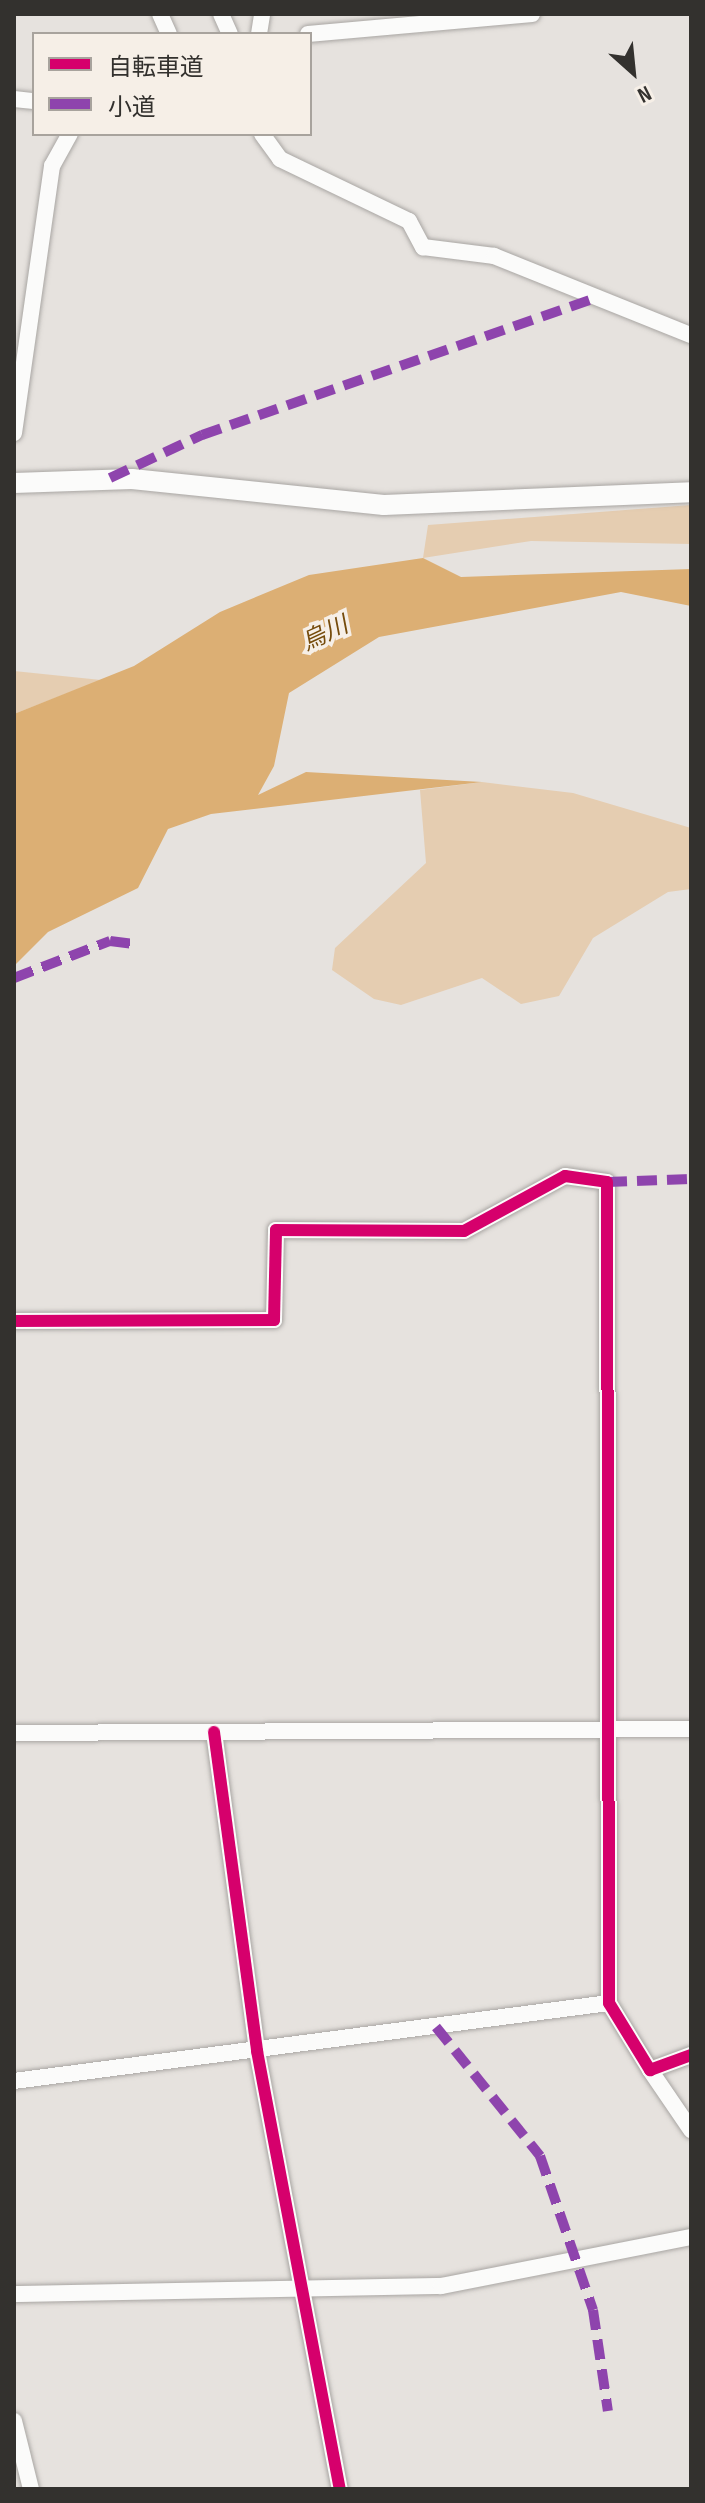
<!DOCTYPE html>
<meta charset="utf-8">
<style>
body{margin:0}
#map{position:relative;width:705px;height:2503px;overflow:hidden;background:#e6e2de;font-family:"Sofia Sans Condensed","Noto Sans JP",sans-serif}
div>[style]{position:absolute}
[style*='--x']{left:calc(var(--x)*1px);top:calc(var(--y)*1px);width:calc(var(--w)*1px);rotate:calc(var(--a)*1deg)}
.green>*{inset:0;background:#e5cdb1}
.water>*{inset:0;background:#dcaf74}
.roads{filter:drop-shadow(0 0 2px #a9a6a3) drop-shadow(0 0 2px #a9a6a3)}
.minor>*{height:16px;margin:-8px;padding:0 8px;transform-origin:8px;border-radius:8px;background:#fbfbfa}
.tertiary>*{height:20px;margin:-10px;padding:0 10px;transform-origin:10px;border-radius:10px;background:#fbfbfa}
.quiet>*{height:10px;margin-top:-5px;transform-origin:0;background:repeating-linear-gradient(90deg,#8e44ad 0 20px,transparent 0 30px)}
.cycleway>*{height:12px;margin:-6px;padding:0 6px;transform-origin:6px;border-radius:6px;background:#d6006c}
span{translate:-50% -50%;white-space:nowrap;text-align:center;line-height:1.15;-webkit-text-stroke:7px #f6efe7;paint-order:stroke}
.water-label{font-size:24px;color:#754b0b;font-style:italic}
.frame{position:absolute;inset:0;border:16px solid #33312e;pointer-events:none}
.legend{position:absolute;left:32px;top:32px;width:280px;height:104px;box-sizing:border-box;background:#f6efe7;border:2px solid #a8a39d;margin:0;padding:10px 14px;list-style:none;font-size:24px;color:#33312e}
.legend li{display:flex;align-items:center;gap:16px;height:40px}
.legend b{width:40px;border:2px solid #a8a39d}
.north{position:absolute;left:593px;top:32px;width:80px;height:80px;-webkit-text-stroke:6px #f6efe7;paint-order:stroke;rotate:153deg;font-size:22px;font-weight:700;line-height:32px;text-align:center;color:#33312e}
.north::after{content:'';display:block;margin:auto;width:28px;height:36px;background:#33312e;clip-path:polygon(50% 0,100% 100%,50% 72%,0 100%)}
</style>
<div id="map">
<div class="green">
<i style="clip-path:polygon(691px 505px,691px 544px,531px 541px,423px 558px,428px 525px)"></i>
<i style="clip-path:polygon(14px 671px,101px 680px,14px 714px)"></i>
<i style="clip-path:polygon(482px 782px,573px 793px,691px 828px,691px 889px,668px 892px,593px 938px,559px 996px,521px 1004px,482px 978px,401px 1005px,374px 999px,332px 970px,335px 948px,426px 863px,420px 790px)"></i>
</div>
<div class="water">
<i style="clip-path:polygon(423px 558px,461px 577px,691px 569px,691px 606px,621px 592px,379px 637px,289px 693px,274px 766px,258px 795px,306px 772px,482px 782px,211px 814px,168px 829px,138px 888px,48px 932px,14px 966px,14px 714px,134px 666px,220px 612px,309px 575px)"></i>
</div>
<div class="roads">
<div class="minor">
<i style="--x:160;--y:14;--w:22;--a:66"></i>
<i style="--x:221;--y:14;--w:22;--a:66"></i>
<i style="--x:259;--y:34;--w:20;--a:-81"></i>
<i style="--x:308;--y:34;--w:225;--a:-5.1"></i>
<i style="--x:14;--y:99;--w:20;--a:6"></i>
<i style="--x:262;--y:134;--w:31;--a:54"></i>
<i style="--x:280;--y:159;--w:143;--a:25.7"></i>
<i style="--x:409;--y:221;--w:30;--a:62"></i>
<i style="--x:423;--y:247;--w:72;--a:7.2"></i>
<i style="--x:494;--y:256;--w:212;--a:21.9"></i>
<i style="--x:14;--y:433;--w:270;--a:-81.9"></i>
<i style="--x:52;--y:166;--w:37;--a:-61"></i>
<i style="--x:14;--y:1321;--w:260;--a:-0.2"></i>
<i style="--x:274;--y:1320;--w:90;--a:-88.7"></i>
<i style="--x:276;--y:1230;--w:188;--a:0.3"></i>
<i style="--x:464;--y:1231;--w:115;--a:-28.6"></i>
<i style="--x:565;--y:1176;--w:42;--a:8.1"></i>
<i style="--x:607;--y:1182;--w:821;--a:89.86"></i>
<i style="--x:609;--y:2003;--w:79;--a:58.5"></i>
<i style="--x:650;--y:2070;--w:44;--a:-20.1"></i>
<i style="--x:214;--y:1732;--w:322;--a:82.3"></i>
<i style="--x:257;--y:2051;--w:446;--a:79.3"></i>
<i style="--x:14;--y:1733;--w:677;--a:-0.34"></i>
<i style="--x:650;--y:2070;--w:73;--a:55.7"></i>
<i style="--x:14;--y:2081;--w:600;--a:-7.47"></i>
<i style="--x:14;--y:2294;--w:427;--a:-1.1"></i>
<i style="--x:441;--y:2286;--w:255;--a:-11.1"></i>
<i style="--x:14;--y:2421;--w:70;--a:76"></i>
</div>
<div class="tertiary">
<i style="--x:14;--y:483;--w:118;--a:-1.9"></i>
<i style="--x:132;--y:479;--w:253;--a:5.9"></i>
<i style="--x:384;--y:505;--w:307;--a:-2.4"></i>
</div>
</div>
<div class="quiet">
<i style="--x:110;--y:478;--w:102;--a:-25.1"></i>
<i style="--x:202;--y:435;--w:417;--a:-19.2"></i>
<i style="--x:14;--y:978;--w:103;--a:-21.1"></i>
<i style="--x:110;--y:941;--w:24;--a:7"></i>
<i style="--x:607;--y:1182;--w:84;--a:-2"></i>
<i style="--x:436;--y:2027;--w:166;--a:51.1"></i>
<i style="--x:540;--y:2156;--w:163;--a:71"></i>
<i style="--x:593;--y:2310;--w:102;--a:81.6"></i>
</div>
<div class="cycleway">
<i style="--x:14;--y:1321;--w:260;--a:-0.2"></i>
<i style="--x:274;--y:1320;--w:90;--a:-88.7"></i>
<i style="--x:276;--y:1230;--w:188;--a:0.3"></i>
<i style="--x:464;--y:1231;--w:115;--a:-28.6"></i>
<i style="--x:565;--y:1176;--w:42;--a:8.1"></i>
<i style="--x:607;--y:1182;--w:821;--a:89.86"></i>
<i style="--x:609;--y:2003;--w:79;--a:58.5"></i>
<i style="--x:650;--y:2070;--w:44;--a:-20.1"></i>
<i style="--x:214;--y:1732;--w:322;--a:82.3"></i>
<i style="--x:257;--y:2051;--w:446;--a:79.3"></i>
</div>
<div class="water-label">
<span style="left:325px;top:634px;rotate:-25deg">烏川</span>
</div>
<div class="frame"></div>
<ul class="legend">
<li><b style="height:10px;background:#d6006c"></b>自転車道</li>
<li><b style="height:10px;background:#8e44ad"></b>小道</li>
</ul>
<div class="north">N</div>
</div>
